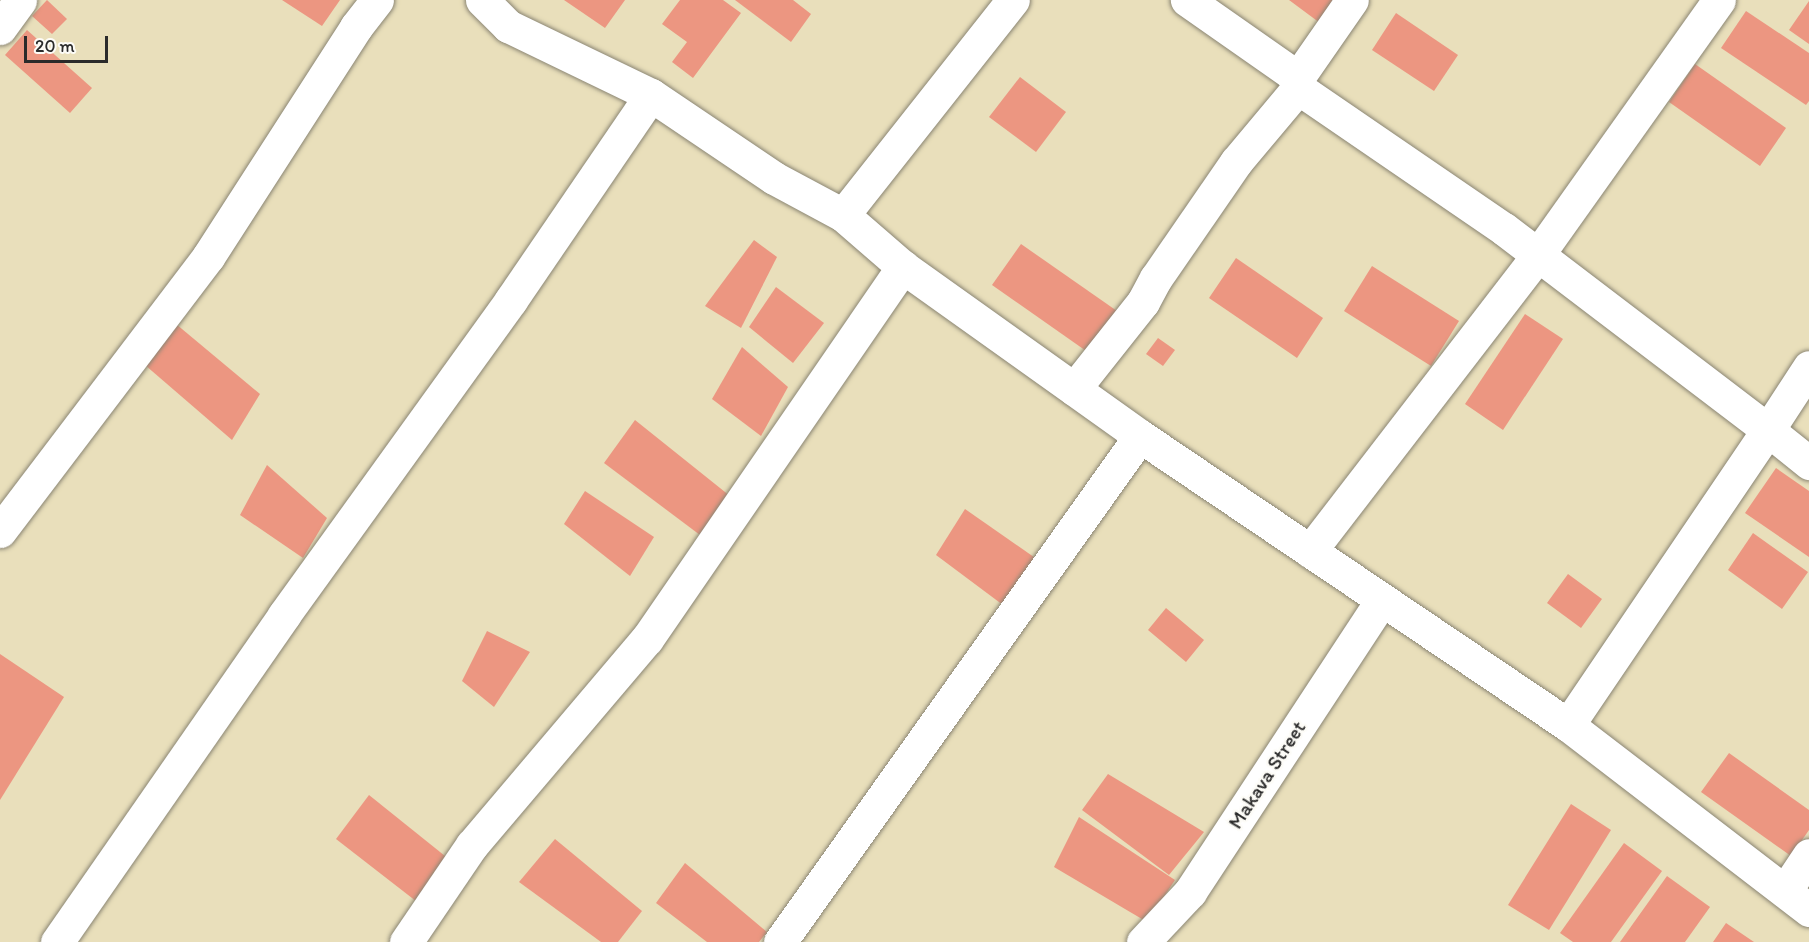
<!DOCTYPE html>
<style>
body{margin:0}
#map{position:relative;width:1809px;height:942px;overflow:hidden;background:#e9dfbb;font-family:Itim,sans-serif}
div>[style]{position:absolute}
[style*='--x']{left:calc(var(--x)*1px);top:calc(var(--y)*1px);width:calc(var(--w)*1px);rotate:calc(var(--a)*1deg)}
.building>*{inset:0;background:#ec9681}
.roads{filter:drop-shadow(0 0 2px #8a8573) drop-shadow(0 0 2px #8a8573)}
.street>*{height:33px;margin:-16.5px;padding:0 16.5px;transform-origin:16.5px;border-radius:16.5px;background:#fff}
span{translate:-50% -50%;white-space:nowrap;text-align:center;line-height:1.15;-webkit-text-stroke:5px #fdfcf7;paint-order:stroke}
.street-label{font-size:20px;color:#2b2b2b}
.scale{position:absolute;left:24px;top:36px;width:84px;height:27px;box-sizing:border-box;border:3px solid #2b2b2b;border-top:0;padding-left:8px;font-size:18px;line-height:21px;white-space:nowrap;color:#2b2b2b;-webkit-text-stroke:4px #fdfcf7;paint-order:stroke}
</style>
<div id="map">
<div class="building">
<i style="clip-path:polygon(47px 0,67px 19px,52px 34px,32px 16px)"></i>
<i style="clip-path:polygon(282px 0,340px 0,322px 26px)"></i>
<i style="clip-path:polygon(564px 0,625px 0,605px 28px)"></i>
<i style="clip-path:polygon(680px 0,723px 0,741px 13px,693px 78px,672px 62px,687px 42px,662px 24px)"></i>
<i style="clip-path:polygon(735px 0,793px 0,811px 14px,791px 42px)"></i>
<i style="clip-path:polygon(1289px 0,1337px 0,1320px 23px)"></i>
<i style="clip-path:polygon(1809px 1px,1809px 44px,1789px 30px)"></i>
<i style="clip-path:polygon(1746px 11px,1809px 53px,1809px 101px,1806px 105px,1721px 48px)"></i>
<i style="clip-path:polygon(1396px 13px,1458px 55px,1434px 91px,1372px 50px)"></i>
<i style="clip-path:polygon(27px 30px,92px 88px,70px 113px,5px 55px)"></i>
<i style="clip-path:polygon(1695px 64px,1786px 128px,1760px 166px,1669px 102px)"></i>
<i style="clip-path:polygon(1020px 77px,1066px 112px,1036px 152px,989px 117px)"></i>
<i style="clip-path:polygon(754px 240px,777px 257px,741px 328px,705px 306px)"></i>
<i style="clip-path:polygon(1021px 244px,1117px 311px,1089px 353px,992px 285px)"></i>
<i style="clip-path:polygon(1236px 258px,1323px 318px,1297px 358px,1209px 298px)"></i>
<i style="clip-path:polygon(1372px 266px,1459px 321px,1431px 366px,1344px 311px)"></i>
<i style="clip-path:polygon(776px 287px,824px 323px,793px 363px,749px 327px)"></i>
<i style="clip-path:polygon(1525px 314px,1563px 339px,1503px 430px,1465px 404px)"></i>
<i style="clip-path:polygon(176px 324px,260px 394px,232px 440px,145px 365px)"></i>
<i style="clip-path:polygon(1158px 338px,1175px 350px,1163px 366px,1146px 354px)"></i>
<i style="clip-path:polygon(742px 347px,788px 387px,761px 436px,712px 399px)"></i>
<i style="clip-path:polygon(635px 420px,735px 500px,704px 538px,604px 463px)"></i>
<i style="clip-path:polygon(267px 465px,327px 518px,303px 558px,240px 515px)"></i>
<i style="clip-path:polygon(1776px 468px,1809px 491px,1809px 557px,1745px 513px)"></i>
<i style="clip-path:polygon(585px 491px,654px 537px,630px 576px,564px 524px)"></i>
<i style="clip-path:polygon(965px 509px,1041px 562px,1011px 611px,936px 555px)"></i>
<i style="clip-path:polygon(1753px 533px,1808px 572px,1782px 609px,1728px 570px)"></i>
<i style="clip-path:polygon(1568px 574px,1602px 599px,1581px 628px,1547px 603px)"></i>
<i style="clip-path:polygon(1166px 608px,1204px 640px,1186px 662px,1148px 630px)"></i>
<i style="clip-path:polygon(487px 631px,530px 652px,494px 707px,462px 681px)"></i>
<i style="clip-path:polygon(0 654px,64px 697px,0 800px)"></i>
<i style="clip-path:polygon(1729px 753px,1809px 810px,1809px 830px,1791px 856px,1701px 792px)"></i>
<i style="clip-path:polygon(1108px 774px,1204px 832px,1169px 875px,1082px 810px)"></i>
<i style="clip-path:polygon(369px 795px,450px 860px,421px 905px,336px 839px)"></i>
<i style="clip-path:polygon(1571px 804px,1611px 830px,1549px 930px,1508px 905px)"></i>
<i style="clip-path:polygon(1079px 817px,1175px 880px,1147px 922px,1054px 867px)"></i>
<i style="clip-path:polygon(555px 839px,642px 911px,618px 942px,601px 942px,519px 882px)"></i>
<i style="clip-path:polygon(1624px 843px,1662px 871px,1611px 942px,1573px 942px,1560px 933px)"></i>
<i style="clip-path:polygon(685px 863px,767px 932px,759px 942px,707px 942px,656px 903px)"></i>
<i style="clip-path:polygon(1667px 876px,1710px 907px,1685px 942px,1620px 942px)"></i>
<i style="clip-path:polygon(1726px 923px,1754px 942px,1713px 942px)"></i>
</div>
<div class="roads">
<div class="street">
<i style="--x:482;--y:0;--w:37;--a:45"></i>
<i style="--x:508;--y:26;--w:159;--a:25.8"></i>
<i style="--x:651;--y:95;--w:148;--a:34"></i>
<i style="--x:774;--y:178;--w:78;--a:28.2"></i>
<i style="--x:843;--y:215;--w:79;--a:40.9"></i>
<i style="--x:903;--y:267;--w:291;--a:35.5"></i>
<i style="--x:1140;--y:436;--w:516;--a:34.03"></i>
<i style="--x:1568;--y:725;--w:304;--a:37.5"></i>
<i style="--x:0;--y:28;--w:34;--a:-54"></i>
<i style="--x:1297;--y:79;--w:96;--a:-55.2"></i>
<i style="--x:1298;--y:88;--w:250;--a:34.4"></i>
<i style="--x:1504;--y:229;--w:332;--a:37.3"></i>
<i style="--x:1768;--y:430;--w:75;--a:-56.9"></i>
<i style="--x:843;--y:215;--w:274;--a:-51.7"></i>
<i style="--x:1074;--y:389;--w:111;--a:-51.6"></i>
<i style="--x:1143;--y:302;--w:27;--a:-62"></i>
<i style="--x:1156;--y:278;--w:141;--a:-55.4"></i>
<i style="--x:1236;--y:162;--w:97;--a:-50"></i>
<i style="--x:1298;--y:88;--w:9;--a:-96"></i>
<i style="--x:1297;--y:79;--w:10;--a:-135"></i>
<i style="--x:1290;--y:72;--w:126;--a:-145"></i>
<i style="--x:0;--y:531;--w:344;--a:-52.8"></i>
<i style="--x:208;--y:257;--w:274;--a:-57.2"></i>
<i style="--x:356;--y:27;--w:34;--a:-52"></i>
<i style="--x:1310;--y:551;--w:372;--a:-52.4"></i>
<i style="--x:1537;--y:256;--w:314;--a:-54.6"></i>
<i style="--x:1568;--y:725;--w:356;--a:-55.9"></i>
<i style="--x:1768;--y:430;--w:53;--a:38.8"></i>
<i style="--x:1785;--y:891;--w:43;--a:-56.3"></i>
<i style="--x:57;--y:942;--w:398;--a:-55.2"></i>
<i style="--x:284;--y:615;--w:388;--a:-54.2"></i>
<i style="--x:511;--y:300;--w:248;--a:-55.7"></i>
<i style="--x:406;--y:942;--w:117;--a:-55.8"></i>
<i style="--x:472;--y:845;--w:270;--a:-49.7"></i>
<i style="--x:647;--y:639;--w:452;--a:-55.5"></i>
<i style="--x:780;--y:942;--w:621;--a:-54.57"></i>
<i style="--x:1143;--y:942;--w:69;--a:-46.8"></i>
<i style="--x:1190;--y:892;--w:349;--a:-56.7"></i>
</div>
</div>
<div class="street-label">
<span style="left:1267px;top:775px;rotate:-57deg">Makava Street</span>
</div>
<div class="scale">20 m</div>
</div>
